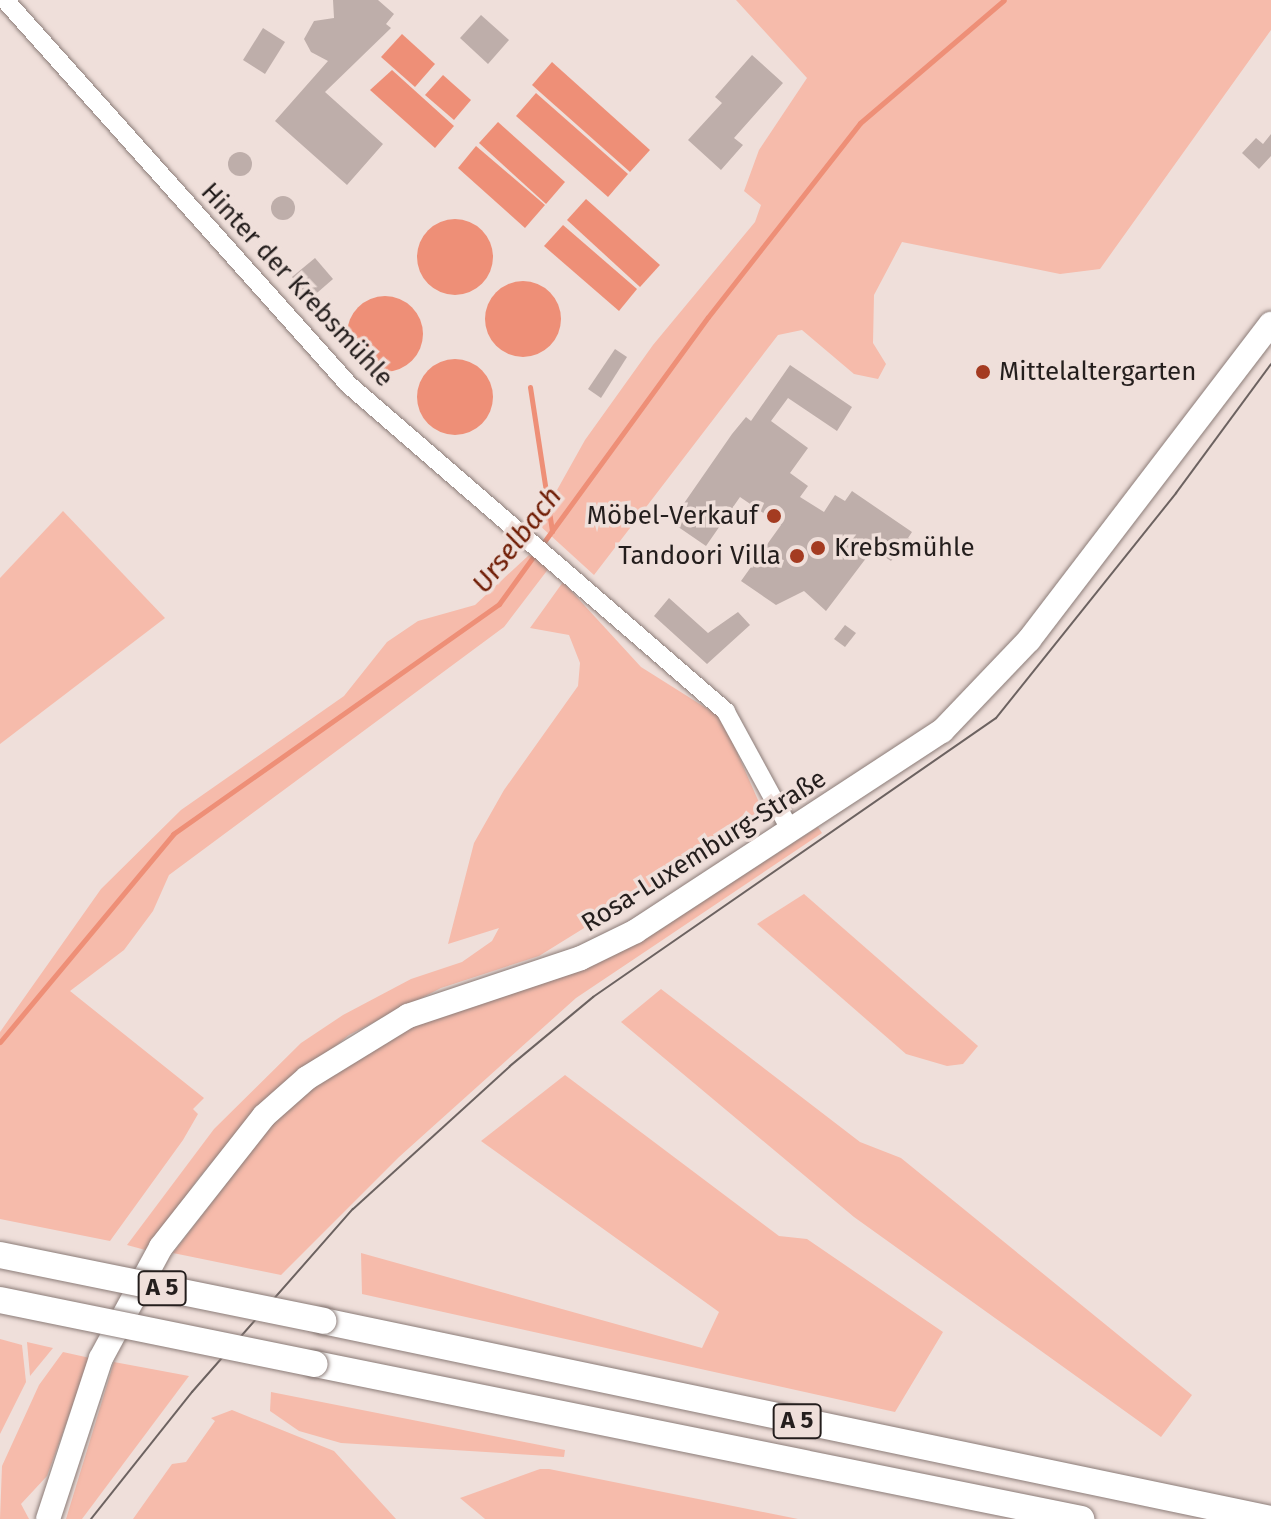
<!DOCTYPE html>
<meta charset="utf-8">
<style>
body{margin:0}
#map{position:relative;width:1271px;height:1519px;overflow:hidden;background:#efdfda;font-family:"Fira Sans",sans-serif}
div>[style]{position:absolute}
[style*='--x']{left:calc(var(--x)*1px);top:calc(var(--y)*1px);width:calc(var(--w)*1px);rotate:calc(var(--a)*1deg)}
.green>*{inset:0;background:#f6bbab}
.water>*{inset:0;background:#ee8f77}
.round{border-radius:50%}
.stream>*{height:5px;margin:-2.5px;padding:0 2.5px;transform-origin:2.5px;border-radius:2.5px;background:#ee8f77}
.building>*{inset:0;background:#beaeaa}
.roads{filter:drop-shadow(0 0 2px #8b7c78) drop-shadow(0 0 2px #8b7c78)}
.minor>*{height:18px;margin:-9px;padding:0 9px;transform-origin:9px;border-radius:9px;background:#fff}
.major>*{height:24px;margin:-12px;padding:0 12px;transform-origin:12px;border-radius:12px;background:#fff}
.highway>*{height:26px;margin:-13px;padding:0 13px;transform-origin:13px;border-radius:13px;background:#fff}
.tram>*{height:2px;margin:-1px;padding:0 1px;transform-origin:1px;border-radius:1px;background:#6c6260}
.bridges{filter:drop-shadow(0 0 2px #8b7c78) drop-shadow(0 0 2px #8b7c78)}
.highway-bridge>*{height:26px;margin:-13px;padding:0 13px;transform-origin:13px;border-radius:13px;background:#fff}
.dots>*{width:22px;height:22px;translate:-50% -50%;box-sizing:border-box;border:4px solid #efdfda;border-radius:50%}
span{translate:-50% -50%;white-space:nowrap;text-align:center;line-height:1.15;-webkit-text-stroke:7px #efdfda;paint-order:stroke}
.shield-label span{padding:2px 6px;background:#efdfda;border:2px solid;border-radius:6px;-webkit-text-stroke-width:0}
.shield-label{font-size:24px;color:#241e1d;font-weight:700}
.street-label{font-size:26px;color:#241e1d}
.poi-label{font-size:26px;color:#241e1d}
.left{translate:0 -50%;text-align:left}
.right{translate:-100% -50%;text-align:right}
.water-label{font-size:28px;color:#701d05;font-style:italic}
</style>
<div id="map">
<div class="green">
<i style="clip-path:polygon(736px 0,1271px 0,1271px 30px,1100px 269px,1060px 274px,902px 242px,874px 295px,873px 343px,886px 364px,878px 379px,854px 374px,802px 330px,778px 335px,594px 575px,538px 524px,585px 440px,653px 345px,755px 222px,761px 205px,744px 191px,759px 150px,807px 78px)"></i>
<i style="clip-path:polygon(63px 511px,165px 618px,0 744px,0 578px)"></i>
<i style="clip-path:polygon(529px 555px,549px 568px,504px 627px,169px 875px,153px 911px,124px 950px,70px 991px,204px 1098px,193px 1109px,198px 1114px,183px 1140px,110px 1241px,0 1219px,0 1032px,101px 889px,181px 810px,344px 696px,387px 642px,418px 621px,475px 605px)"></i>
<i style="clip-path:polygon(563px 582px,641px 667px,722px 718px,765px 816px,539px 956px,441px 988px,349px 1035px,254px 1112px,197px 1180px,149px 1251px,127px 1245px,214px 1129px,301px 1043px,343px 1015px,411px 979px,462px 962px,492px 941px,499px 928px,448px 944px,474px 843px,504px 790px,578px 686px,580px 663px,569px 635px,530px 628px)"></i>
<i style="clip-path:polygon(818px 827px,822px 833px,576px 998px,399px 1157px,281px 1275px,173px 1253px,273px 1123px,306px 1093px,397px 1032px,644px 940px)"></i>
<i style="clip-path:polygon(804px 894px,978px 1046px,963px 1064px,947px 1066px,906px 1054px,757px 924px)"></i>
<i style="clip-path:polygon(661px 989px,860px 1142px,901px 1158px,1192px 1395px,1161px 1437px,854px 1217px,621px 1022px)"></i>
<i style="clip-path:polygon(565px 1075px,779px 1236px,807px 1239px,943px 1332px,895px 1412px,362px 1294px,361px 1253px,702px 1348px,719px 1312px,481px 1141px)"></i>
<i style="clip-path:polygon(0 1339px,22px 1345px,26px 1382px,0 1434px)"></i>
<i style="clip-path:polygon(27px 1342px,53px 1348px,30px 1376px)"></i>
<i style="clip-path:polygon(63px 1352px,90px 1358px,47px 1476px,21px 1504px,29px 1519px,0 1519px,2px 1466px,39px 1385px)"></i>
<i style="clip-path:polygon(114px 1362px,189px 1376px,82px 1519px,66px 1519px)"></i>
<i style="clip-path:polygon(271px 1392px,565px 1450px,564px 1457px,341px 1443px,299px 1431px,270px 1411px)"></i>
<i style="clip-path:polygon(232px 1410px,334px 1451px,396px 1519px,133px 1519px,172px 1464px,186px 1462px,215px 1421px,211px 1418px)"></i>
<i style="clip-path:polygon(540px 1469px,549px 1469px,798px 1519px,485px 1519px,460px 1498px)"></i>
</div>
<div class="water">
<i style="clip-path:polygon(402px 34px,435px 64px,415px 87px,381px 57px)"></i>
<i style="clip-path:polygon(552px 62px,650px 150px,630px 172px,532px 85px)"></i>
<i style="clip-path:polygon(392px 70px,454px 126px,435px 148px,370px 90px)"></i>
<i style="clip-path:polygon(443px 75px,471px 100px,454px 120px,425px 95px)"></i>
<i style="clip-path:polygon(536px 93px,628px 174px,608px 197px,516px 116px)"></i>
<i style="clip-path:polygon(498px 122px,565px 182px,546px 204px,479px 143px)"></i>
<i style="clip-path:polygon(476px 146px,545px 205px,525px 228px,458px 168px)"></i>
<i style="clip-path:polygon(586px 199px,660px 265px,640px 287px,567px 220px)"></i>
<i class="round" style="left:417px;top:219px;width:76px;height:76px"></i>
<i style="clip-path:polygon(563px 225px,637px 289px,619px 311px,544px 246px)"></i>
<i class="round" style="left:485px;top:281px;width:76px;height:76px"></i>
<i class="round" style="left:347px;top:296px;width:76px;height:76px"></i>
<i class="round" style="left:417px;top:359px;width:76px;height:76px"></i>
</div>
<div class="stream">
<i style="--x:530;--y:387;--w:146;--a:81.3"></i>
<i style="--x:541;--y:546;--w:283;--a:-53.9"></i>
<i style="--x:708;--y:317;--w:246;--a:-51.9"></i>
<i style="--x:860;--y:123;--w:189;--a:-40.5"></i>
<i style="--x:0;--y:1042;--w:271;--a:-50.2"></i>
<i style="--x:173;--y:834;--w:399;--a:-35.2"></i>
<i style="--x:499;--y:604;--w:62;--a:-54.2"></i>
</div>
<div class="building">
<i style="clip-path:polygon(333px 0,378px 0,394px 14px,386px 24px,391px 28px,325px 92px,383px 144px,347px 185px,275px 121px,328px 61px,311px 52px,304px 39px,314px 21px,334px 18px)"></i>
<i style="clip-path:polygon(481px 15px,509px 40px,488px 64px,460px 38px)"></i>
<i style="clip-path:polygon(263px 28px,285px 42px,265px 74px,243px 60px)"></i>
<i style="clip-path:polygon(752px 55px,783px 83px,734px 138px,743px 145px,721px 170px,688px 140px,722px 103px,715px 97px)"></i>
<i style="clip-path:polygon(1271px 134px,1271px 156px,1259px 169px,1242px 153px,1256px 138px,1263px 144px)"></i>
<i class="round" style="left:228px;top:152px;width:24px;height:24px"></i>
<i class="round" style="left:271px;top:196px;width:24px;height:24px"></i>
<i style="clip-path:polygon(315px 258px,333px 279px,310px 299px,292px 277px)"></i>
<i style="clip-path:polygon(615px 349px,627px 357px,601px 398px,588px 389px)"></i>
<i style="clip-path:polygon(790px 365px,852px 407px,837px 431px,788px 398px,771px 421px,808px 448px,790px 473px,808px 486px,800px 497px,824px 512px,835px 495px,845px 501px,852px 491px,912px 532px,908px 538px,914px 542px,905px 555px,899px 551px,891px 561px,873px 549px,826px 611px,804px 591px,776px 605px,741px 581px,781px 525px,740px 497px,706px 546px,671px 522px,732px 434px,746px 417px,751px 421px)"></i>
<i style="clip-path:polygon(669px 598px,708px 633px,738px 612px,750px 625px,707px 664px,654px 616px)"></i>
<i style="clip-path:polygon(845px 625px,856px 633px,845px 647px,834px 639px)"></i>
</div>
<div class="roads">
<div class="minor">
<i style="--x:5;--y:0;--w:516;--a:48.22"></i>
<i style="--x:349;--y:385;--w:499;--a:40.9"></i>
<i style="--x:726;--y:712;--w:136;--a:61.4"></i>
</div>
<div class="major">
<i style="--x:48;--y:1519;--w:169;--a:-71.8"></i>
<i style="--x:101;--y:1358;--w:126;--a:-61.6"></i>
<i style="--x:161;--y:1247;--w:167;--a:-51.8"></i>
<i style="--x:264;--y:1116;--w:57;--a:-41.5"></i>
<i style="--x:307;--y:1078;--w:119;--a:-31.5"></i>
<i style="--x:408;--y:1016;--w:182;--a:-18.5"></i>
<i style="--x:581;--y:958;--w:61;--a:-26.1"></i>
<i style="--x:636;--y:931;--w:366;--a:-33.2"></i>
<i style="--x:942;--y:731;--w:126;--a:-46.3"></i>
<i style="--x:1029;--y:640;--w:398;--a:-52.6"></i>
</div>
<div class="highway">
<i style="--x:323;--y:1321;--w:968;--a:11.8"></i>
<i style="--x:315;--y:1364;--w:782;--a:11.44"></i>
</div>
</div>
<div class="tram">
<i style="--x:91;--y:1519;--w:162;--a:-51.5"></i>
<i style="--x:192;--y:1392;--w:244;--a:-48.7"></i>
<i style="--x:353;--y:1209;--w:212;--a:-42.3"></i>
<i style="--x:510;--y:1066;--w:108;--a:-39.7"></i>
<i style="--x:593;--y:997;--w:490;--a:-34.7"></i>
<i style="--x:996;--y:718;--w:288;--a:-51.3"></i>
<i style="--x:1176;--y:493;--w:160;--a:-53.6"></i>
</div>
<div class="bridges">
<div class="highway-bridge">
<i style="--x:0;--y:1255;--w:330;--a:11.5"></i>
<i style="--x:0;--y:1300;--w:321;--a:11.5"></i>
</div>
</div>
<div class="dots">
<i style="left:983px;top:372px;background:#a43b21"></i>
<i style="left:774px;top:516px;background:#a43b21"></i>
<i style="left:818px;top:548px;background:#a43b21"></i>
<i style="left:797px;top:556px;background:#a43b21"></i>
</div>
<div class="shield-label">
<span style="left:162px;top:1288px">A 5</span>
<span style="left:797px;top:1421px">A 5</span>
</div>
<div class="street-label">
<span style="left:297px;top:285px;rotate:47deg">Hinter der Krebsmühle</span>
<span style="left:704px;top:851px;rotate:-32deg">Rosa-Luxemburg-Straße</span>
</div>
<div class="poi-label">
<span class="left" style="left:999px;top:372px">Mittelaltergarten</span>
<span class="right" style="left:758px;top:516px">Möbel-Verkauf</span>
<span class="left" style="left:834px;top:548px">Krebsmühle</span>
<span class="right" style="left:781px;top:556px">Tandoori Villa</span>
</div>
<div class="water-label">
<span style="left:517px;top:540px;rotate:-52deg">Urselbach</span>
</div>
</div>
